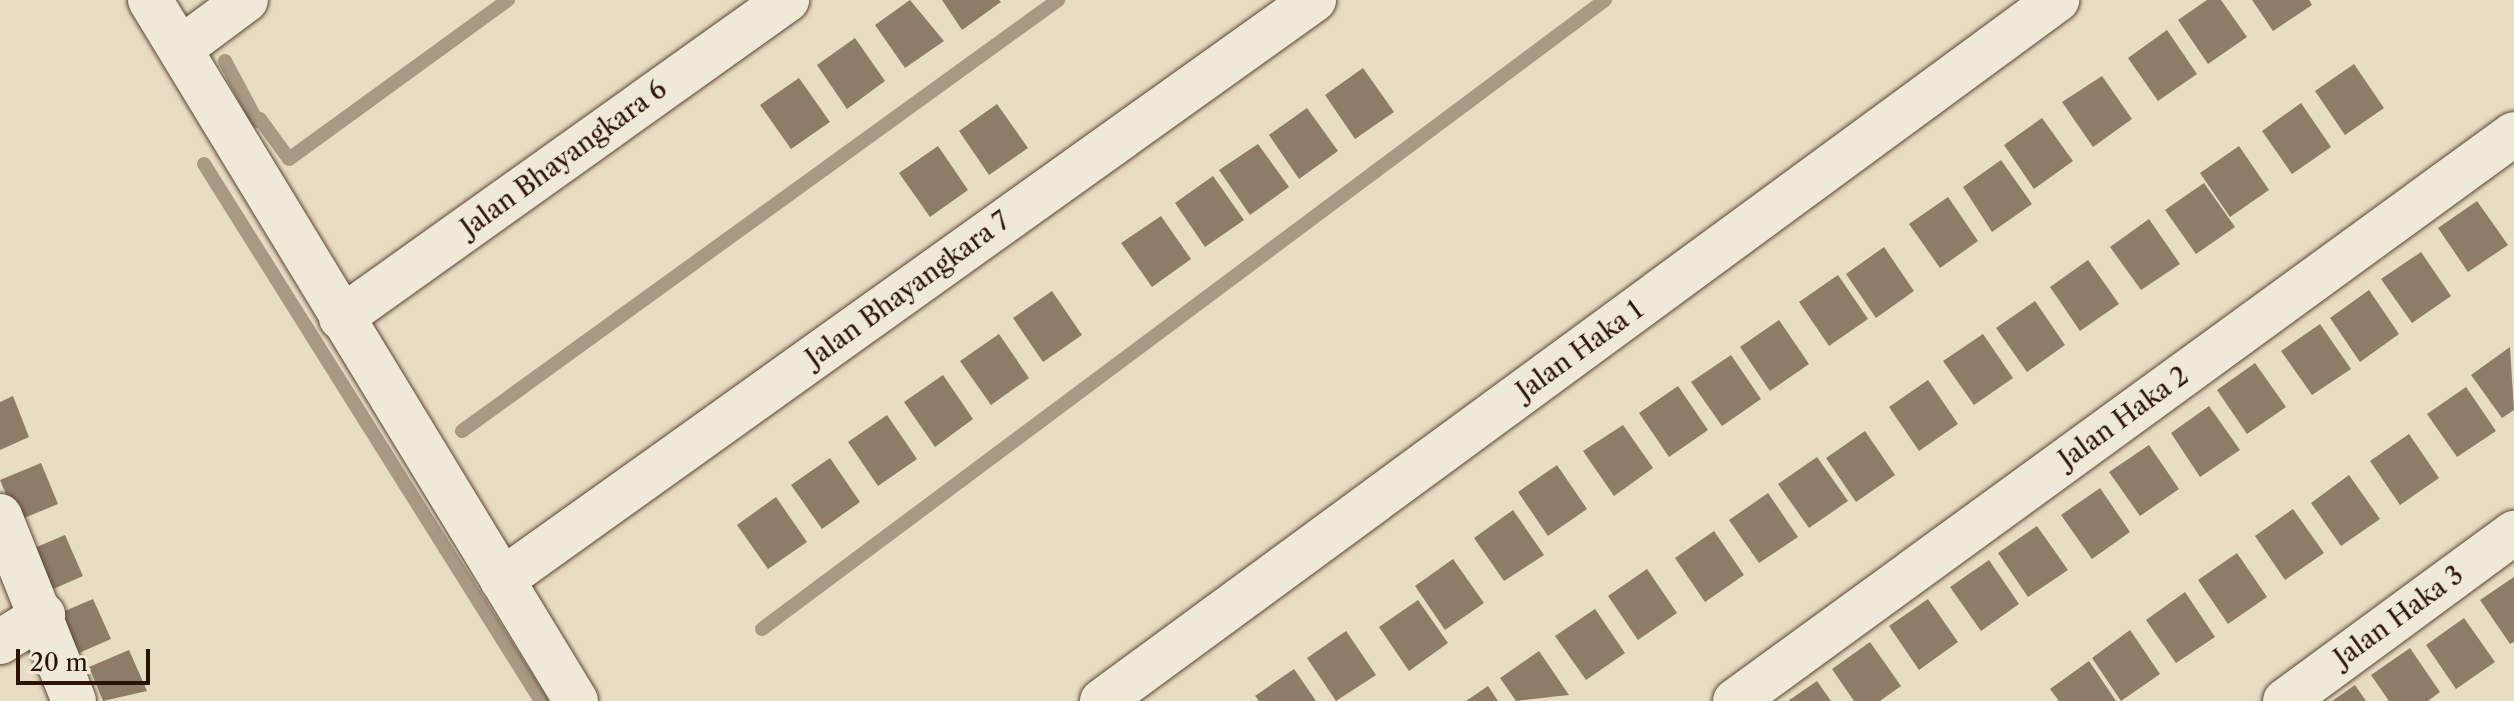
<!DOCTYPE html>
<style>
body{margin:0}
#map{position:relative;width:2514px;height:701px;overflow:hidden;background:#e7ddc3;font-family:"Libre Caslon Text",serif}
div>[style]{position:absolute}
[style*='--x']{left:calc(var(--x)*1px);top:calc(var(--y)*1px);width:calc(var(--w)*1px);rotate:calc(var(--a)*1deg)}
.stream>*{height:14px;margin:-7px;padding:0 7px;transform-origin:7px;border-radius:7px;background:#a79982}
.building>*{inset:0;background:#8d7d67}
.roads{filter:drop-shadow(0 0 2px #5b4634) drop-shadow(0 0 2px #5b4634)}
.minor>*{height:44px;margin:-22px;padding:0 22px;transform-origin:22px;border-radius:22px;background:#efe9d8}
span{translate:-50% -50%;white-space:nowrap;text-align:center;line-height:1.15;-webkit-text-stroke:6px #efe9d8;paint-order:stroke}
.street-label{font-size:26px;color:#2c1404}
.scale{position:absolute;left:16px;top:649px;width:134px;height:36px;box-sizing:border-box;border:4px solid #2c1404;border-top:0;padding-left:10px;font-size:24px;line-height:28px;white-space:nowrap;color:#2c1404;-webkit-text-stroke:6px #efe9d8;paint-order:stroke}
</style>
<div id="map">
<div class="stream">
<i style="--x:225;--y:61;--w:68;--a:61.9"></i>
<i style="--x:260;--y:119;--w:49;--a:54.1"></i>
<i style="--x:289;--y:159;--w:271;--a:-36"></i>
<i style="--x:204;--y:164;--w:634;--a:57.89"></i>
<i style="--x:462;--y:431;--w:736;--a:-35.87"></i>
<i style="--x:762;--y:629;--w:1052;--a:-36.73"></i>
</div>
<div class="building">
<i style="clip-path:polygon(910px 0,944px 41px,905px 68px,875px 25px)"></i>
<i style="clip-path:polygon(942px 0,999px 0,1001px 2px,962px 30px)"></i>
<i style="clip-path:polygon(2207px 0,2221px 0,2247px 37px,2208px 64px,2178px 20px)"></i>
<i style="clip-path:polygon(2252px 0,2309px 0,2312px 5px,2273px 31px)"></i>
<i style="clip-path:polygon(2167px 30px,2197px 74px,2158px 101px,2128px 58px)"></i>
<i style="clip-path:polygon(855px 38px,885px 81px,847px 109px,817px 65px)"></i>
<i style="clip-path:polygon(2354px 64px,2384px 108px,2345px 135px,2315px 91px)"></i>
<i style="clip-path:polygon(1363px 68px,1394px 112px,1355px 139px,1325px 95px)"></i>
<i style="clip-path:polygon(2102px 76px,2132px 119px,2093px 147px,2062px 102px)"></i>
<i style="clip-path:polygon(799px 78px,830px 122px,791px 149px,760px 105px)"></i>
<i style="clip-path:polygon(2301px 103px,2331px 147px,2292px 174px,2262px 131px)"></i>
<i style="clip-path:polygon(997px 104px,1028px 148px,989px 175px,959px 131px)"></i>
<i style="clip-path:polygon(1307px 108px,1338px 151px,1299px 179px,1269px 135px)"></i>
<i style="clip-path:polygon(2042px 118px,2073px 161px,2034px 189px,2004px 145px)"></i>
<i style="clip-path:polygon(1258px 144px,1289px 187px,1250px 215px,1219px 170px)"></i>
<i style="clip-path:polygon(938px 146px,968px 190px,930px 217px,899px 173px)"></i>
<i style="clip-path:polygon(2239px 146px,2269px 190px,2230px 217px,2200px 173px)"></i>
<i style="clip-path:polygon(2001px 160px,2032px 204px,1992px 232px,1963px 187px)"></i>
<i style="clip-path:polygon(1213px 176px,1244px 220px,1205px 247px,1175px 203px)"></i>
<i style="clip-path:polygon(2204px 183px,2235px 227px,2196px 254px,2165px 210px)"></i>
<i style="clip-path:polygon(1948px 197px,1978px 241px,1940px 268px,1909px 224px)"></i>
<i style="clip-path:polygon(2477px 201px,2508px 245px,2468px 272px,2438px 228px)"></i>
<i style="clip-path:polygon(1161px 216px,1191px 259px,1152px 287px,1121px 243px)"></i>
<i style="clip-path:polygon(2149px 219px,2180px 264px,2141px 290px,2110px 247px)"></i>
<i style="clip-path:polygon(1884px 247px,1914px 291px,1876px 318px,1846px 274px)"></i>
<i style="clip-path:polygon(2421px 252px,2451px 296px,2412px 323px,2381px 279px)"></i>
<i style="clip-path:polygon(2088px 260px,2119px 304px,2080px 331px,2050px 287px)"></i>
<i style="clip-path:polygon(1838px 275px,1868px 319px,1829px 346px,1799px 302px)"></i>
<i style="clip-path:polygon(2369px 290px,2399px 334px,2360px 362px,2330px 318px)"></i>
<i style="clip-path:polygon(1052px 291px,1082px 335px,1043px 362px,1013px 318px)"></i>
<i style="clip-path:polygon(2035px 301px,2065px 345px,2027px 372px,1996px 328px)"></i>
<i style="clip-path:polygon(1779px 320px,1809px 364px,1770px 391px,1740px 347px)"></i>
<i style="clip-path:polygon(2320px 324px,2351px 369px,2312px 395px,2281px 351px)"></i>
<i style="clip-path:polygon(999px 334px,1029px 378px,991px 405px,960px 361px)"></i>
<i style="clip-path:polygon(1983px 334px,2013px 378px,1974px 405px,1943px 361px)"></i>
<i style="clip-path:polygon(2510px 347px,2514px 410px,2502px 418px,2471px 375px)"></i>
<i style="clip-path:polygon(1731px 355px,1761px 399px,1722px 426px,1691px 382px)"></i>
<i style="clip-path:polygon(2255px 363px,2286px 407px,2247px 434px,2217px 390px)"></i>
<i style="clip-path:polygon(943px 375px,973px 419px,935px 447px,904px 402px)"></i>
<i style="clip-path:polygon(1928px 380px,1958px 424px,1919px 451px,1889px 407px)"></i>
<i style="clip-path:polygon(1678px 386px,1708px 430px,1669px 457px,1639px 413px)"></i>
<i style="clip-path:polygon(2466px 387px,2496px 431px,2457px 457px,2427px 414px)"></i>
<i style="clip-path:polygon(13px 396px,29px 437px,0 450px,0 402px)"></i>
<i style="clip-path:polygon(2209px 406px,2240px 450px,2200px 477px,2171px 433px)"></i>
<i style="clip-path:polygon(887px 415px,917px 459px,878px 486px,848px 442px)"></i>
<i style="clip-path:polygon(1623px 425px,1653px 468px,1614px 496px,1583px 451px)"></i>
<i style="clip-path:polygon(1865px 431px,1895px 475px,1856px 502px,1826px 458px)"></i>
<i style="clip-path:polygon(2409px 434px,2439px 478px,2400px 505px,2370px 461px)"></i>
<i style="clip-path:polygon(2149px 445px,2179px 489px,2140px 516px,2109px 472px)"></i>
<i style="clip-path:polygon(1817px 457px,1848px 501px,1809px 528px,1778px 484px)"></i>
<i style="clip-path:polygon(830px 458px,860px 502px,822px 529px,791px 485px)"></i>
<i style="clip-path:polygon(41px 463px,58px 504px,17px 521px,0 480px)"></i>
<i style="clip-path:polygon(1557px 465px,1587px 509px,1548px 536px,1518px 492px)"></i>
<i style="clip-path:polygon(2349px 475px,2380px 519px,2341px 546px,2311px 503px)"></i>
<i style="clip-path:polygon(2100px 488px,2130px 532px,2092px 559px,2061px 515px)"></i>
<i style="clip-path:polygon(1768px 493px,1798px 537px,1759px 563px,1729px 520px)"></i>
<i style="clip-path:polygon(776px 497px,807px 542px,768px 569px,737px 525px)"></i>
<i style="clip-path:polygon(2293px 509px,2324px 553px,2285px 580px,2255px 536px)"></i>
<i style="clip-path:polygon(1513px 510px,1544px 555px,1504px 581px,1474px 538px)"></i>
<i style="clip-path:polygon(2037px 526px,2068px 570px,2028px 597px,1998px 553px)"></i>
<i style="clip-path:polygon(1714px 531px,1744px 575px,1705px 602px,1675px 558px)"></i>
<i style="clip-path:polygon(65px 535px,83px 576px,42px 594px,25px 552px)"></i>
<i style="clip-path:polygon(2237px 553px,2267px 597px,2228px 624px,2198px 580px)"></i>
<i style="clip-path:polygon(1453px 559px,1484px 603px,1445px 630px,1415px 586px)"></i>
<i style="clip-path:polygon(1989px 560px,2019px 604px,1981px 631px,1950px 587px)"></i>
<i style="clip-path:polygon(1647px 569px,1677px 613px,1638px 640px,1608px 596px)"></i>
<i style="clip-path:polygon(2514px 577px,2514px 642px,2510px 644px,2480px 600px)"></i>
<i style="clip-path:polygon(2185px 592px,2215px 637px,2176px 663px,2146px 620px)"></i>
<i style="clip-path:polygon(93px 599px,111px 639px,70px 657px,53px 616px)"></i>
<i style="clip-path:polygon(1928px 599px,1958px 642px,1919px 670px,1889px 626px)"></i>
<i style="clip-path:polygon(1418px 600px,1448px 643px,1409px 671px,1379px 627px)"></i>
<i style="clip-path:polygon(1595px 609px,1625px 653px,1586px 680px,1555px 636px)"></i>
<i style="clip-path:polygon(2464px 618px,2495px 662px,2456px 689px,2426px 645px)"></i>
<i style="clip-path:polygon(2130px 630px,2160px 674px,2121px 701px,2092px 658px)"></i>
<i style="clip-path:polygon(1346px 631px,1376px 675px,1336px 701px,1307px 658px)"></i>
<i style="clip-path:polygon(1870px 642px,1901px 686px,1880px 701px,1854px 701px,1832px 669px)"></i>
<i style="clip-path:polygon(2410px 648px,2440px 692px,2428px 701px,2389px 701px,2371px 675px)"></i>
<i style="clip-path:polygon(129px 650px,147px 691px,103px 701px,89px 667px)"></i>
<i style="clip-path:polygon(1539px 651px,1569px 695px,1516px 701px,1500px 678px)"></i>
<i style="clip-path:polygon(2089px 661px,2116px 701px,2059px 701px,2050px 689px)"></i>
<i style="clip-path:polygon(1294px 669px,1316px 701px,1259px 701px,1255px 696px)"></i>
<i style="clip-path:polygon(1817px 681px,1831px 701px,1788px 701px)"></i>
<i style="clip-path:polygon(2355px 685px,2366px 701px,2332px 701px)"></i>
<i style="clip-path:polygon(1488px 686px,1498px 701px,1466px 701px)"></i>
</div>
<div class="roads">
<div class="minor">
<i style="--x:150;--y:0;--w:820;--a:58.71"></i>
<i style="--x:180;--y:49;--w:82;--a:-36.6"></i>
<i style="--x:341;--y:318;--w:548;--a:-35.49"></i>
<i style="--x:0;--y:516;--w:199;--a:68.2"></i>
<i style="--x:502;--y:580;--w:998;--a:-35.54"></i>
<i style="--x:0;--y:642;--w:51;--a:-32.1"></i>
<i style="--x:1102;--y:701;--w:1185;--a:-36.28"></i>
<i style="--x:1735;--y:701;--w:963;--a:-36.05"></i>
<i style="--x:2285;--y:701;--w:284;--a:-36.3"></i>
</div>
</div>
<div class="street-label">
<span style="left:564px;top:159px;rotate:-36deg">Jalan Bhayangkara 6</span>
<span style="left:908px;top:290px;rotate:-36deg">Jalan Bhayangkara 7</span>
<span style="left:1580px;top:351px;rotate:-36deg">Jalan Haka 1</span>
<span style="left:2124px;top:418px;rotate:-36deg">Jalan Haka 2</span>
<span style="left:2399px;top:617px;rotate:-36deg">Jalan Haka 3</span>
</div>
<div class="scale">20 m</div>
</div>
